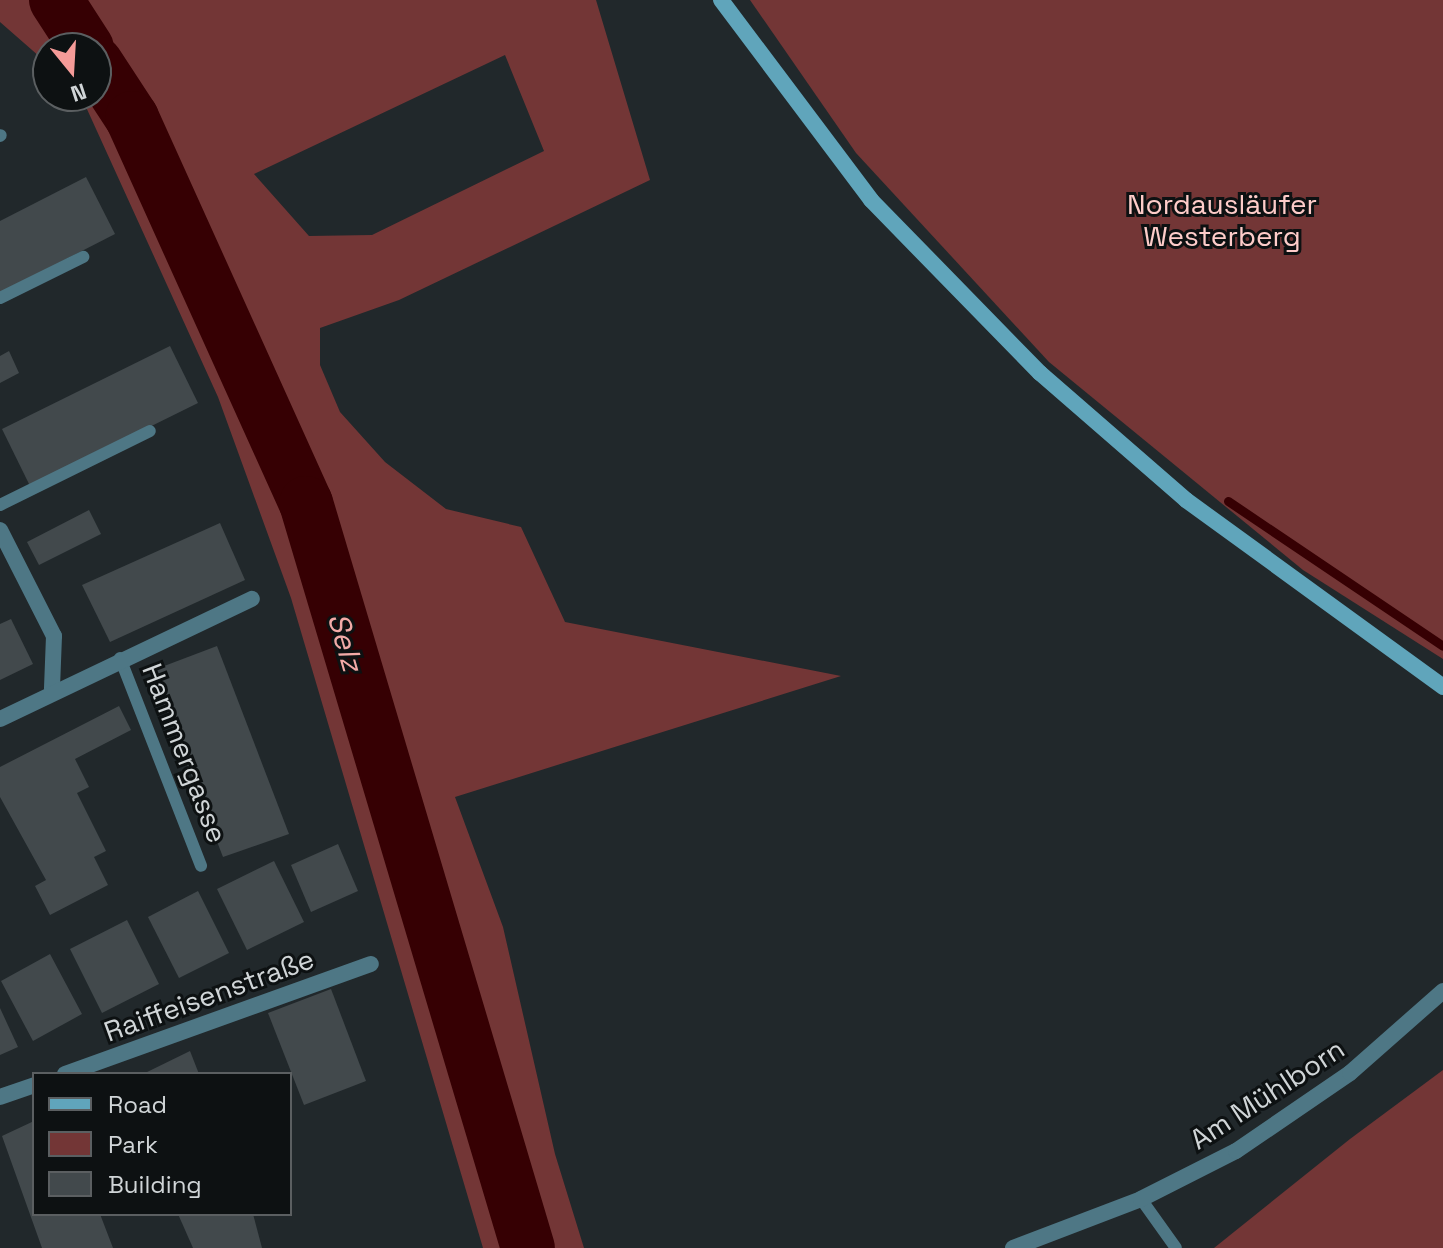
<!DOCTYPE html>
<meta charset="utf-8">
<style>
body{margin:0}
#map{position:relative;width:1443px;height:1248px;overflow:hidden;background:#21282b;font-family:"Space Grotesk",sans-serif}
div>[style]{position:absolute}
[style*='--x']{left:calc(var(--x)*1px);top:calc(var(--y)*1px);width:calc(var(--w)*1px);rotate:calc(var(--a)*1deg)}
.green>*{inset:0;background:#733636}
.stream>*{height:9px;margin:-4.5px;padding:0 4.5px;transform-origin:4.5px;border-radius:4.5px;background:#360003}
.river>*{height:54px;margin:-27px;padding:0 27px;transform-origin:27px;border-radius:27px;background:#360003}
.building>*{inset:0;background:#42494c}
.service>*{height:12px;margin:-6px;padding:0 6px;transform-origin:6px;border-radius:6px;background:#4e7785}
.minor>*{height:16px;margin:-8px;padding:0 8px;transform-origin:8px;border-radius:8px;background:#4e7785}
.secondary>*{height:16px;margin:-8px;padding:0 8px;transform-origin:8px;border-radius:8px;background:#60a5bb}
span{translate:-50% -50%;white-space:nowrap;text-align:center;line-height:1.15;-webkit-text-stroke:6px #0d1112;paint-order:stroke}
.park-label{font-size:28px;color:#feccc9}
.street-label{font-size:28px;color:#d0d5d7}
.water-label{font-size:30px;color:#f2aaa7;font-style:italic}
.legend{position:absolute;left:32px;top:1072px;width:260px;height:144px;box-sizing:border-box;background:#0d1112;border:2px solid #5b5f61;margin:0;padding:10px 14px;list-style:none;font-size:24px;color:#d0d5d7}
.legend li{display:flex;align-items:center;gap:16px;height:40px}
.legend b{width:40px;border:2px solid #5b5f61}
.north{position:absolute;left:32px;top:32px;width:80px;height:80px;box-sizing:border-box;background:#0d1112;border:2px solid #5b5f61;border-radius:50%;rotate:162deg;font-size:22px;font-weight:700;line-height:32px;text-align:center;color:#d0d5d7}
.north::after{content:'';display:block;margin:auto;width:28px;height:36px;background:#f59b98;clip-path:polygon(50% 0,100% 100%,50% 72%,0 100%)}
</style>
<div id="map">
<div class="green">
<i style="clip-path:polygon(evenodd,0 0,596px 0,650px 180px,399px 300px,320px 328px,320px 365px,340px 412px,385px 462px,446px 509px,521px 527px,565px 622px,841px 676px,455px 797px,503px 927px,555px 1154px,584px 1248px,483px 1248px,291px 598px,218px 397px,81px 96px,96px 96px,96px 48px,48px 48px,48px 64px,0 22px,0 0,505px 55px,544px 151px,372px 235px,309px 236px,254px 174px,505px 55px)"></i>
<i style="clip-path:polygon(750px 0,1443px 0,1443px 659px,1303px 570px,1049px 362px,856px 153px)"></i>
<i style="clip-path:polygon(1443px 1070px,1443px 1248px,1214px 1248px,1350px 1139px)"></i>
</div>
<div class="stream">
<i style="--x:1228;--y:501;--w:259;--a:34"></i>
</div>
<div class="river">
<i style="--x:56;--y:0;--w:57;--a:57.1"></i>
<i style="--x:96;--y:63;--w:66;--a:56.8"></i>
<i style="--x:132;--y:118;--w:422;--a:65.7"></i>
<i style="--x:306;--y:503;--w:777;--a:73.41"></i>
</div>
<div class="building">
<i style="clip-path:polygon(86px 177px,115px 234px,0 293px,0 221px)"></i>
<i style="clip-path:polygon(170px 346px,198px 403px,30px 486px,2px 429px)"></i>
<i style="clip-path:polygon(9px 351px,19px 373px,0 383px,0 356px)"></i>
<i style="clip-path:polygon(89px 510px,101px 534px,39px 565px,27px 542px)"></i>
<i style="clip-path:polygon(220px 523px,245px 580px,110px 642px,82px 585px)"></i>
<i style="clip-path:polygon(11px 619px,33px 664px,0 680px,0 624px)"></i>
<i style="clip-path:polygon(217px 646px,289px 834px,223px 857px,151px 671px)"></i>
<i style="clip-path:polygon(119px 706px,131px 730px,75px 759px,89px 787px,77px 793px,106px 851px,94px 857px,108px 885px,50px 915px,35px 886px,46px 880px,0 797px,0 767px)"></i>
<i style="clip-path:polygon(338px 844px,358px 891px,311px 912px,291px 865px)"></i>
<i style="clip-path:polygon(274px 861px,304px 922px,247px 950px,217px 889px)"></i>
<i style="clip-path:polygon(198px 891px,229px 953px,179px 978px,148px 917px)"></i>
<i style="clip-path:polygon(127px 920px,159px 984px,102px 1013px,70px 949px)"></i>
<i style="clip-path:polygon(50px 954px,82px 1014px,33px 1041px,1px 981px)"></i>
<i style="clip-path:polygon(331px 989px,366px 1081px,304px 1105px,268px 1013px)"></i>
<i style="clip-path:polygon(0 1008px,18px 1047px,0 1055px)"></i>
<i style="clip-path:polygon(190px 1051px,199px 1074px,143px 1074px)"></i>
<i style="clip-path:polygon(34px 1121px,34px 1214px,100px 1214px,113px 1248px,42px 1248px,2px 1136px)"></i>
<i style="clip-path:polygon(178px 1214px,253px 1214px,262px 1248px,193px 1248px)"></i>
</div>
<div class="service">
<i style="--x:0;--y:136;--w:1;--a:-45"></i>
<i style="--x:0;--y:298;--w:93;--a:-26.3"></i>
<i style="--x:0;--y:505;--w:167;--a:-26.3"></i>
<i style="--x:120;--y:658;--w:223;--a:68.7"></i>
<i style="--x:1141;--y:1199;--w:60;--a:54.5"></i>
</div>
<div class="minor">
<i style="--x:0;--y:530;--w:119;--a:63"></i>
<i style="--x:54;--y:636;--w:53;--a:92.2"></i>
<i style="--x:0;--y:719;--w:279;--a:-25.5"></i>
<i style="--x:65;--y:1074;--w:325;--a:-19.8"></i>
<i style="--x:0;--y:1097;--w:36;--a:-19"></i>
<i style="--x:1013;--y:1248;--w:137;--a:-20.9"></i>
<i style="--x:1141;--y:1199;--w:106;--a:-26.8"></i>
<i style="--x:1236;--y:1151;--w:138;--a:-34.4"></i>
<i style="--x:1350;--y:1073;--w:124;--a:-41.4"></i>
</div>
<div class="secondary">
<i style="--x:721;--y:0;--w:250;--a:53.1"></i>
<i style="--x:871;--y:200;--w:242;--a:45.7"></i>
<i style="--x:1040;--y:373;--w:194;--a:41"></i>
<i style="--x:1186;--y:500;--w:318;--a:36"></i>
</div>
<div class="park-label">
<span style="left:1222px;top:220px">Nordausläufer<br>Westerberg</span>
</div>
<div class="street-label">
<span style="left:185px;top:753px;rotate:69deg">Hammergasse</span>
<span style="left:209px;top:995px;rotate:-20deg">Raiffeisenstraße</span>
<span style="left:1267px;top:1094px;rotate:-33deg">Am Mühlborn</span>
</div>
<div class="water-label">
<span style="left:345px;top:642px;rotate:74deg">Selz</span>
</div>
<ul class="legend">
<li><b style="height:10px;background:#60a5bb"></b>Road</li>
<li><b style="height:22px;background:#733636"></b>Park</li>
<li><b style="height:22px;background:#42494c"></b>Building</li>
</ul>
<div class="north">N</div>
</div>
